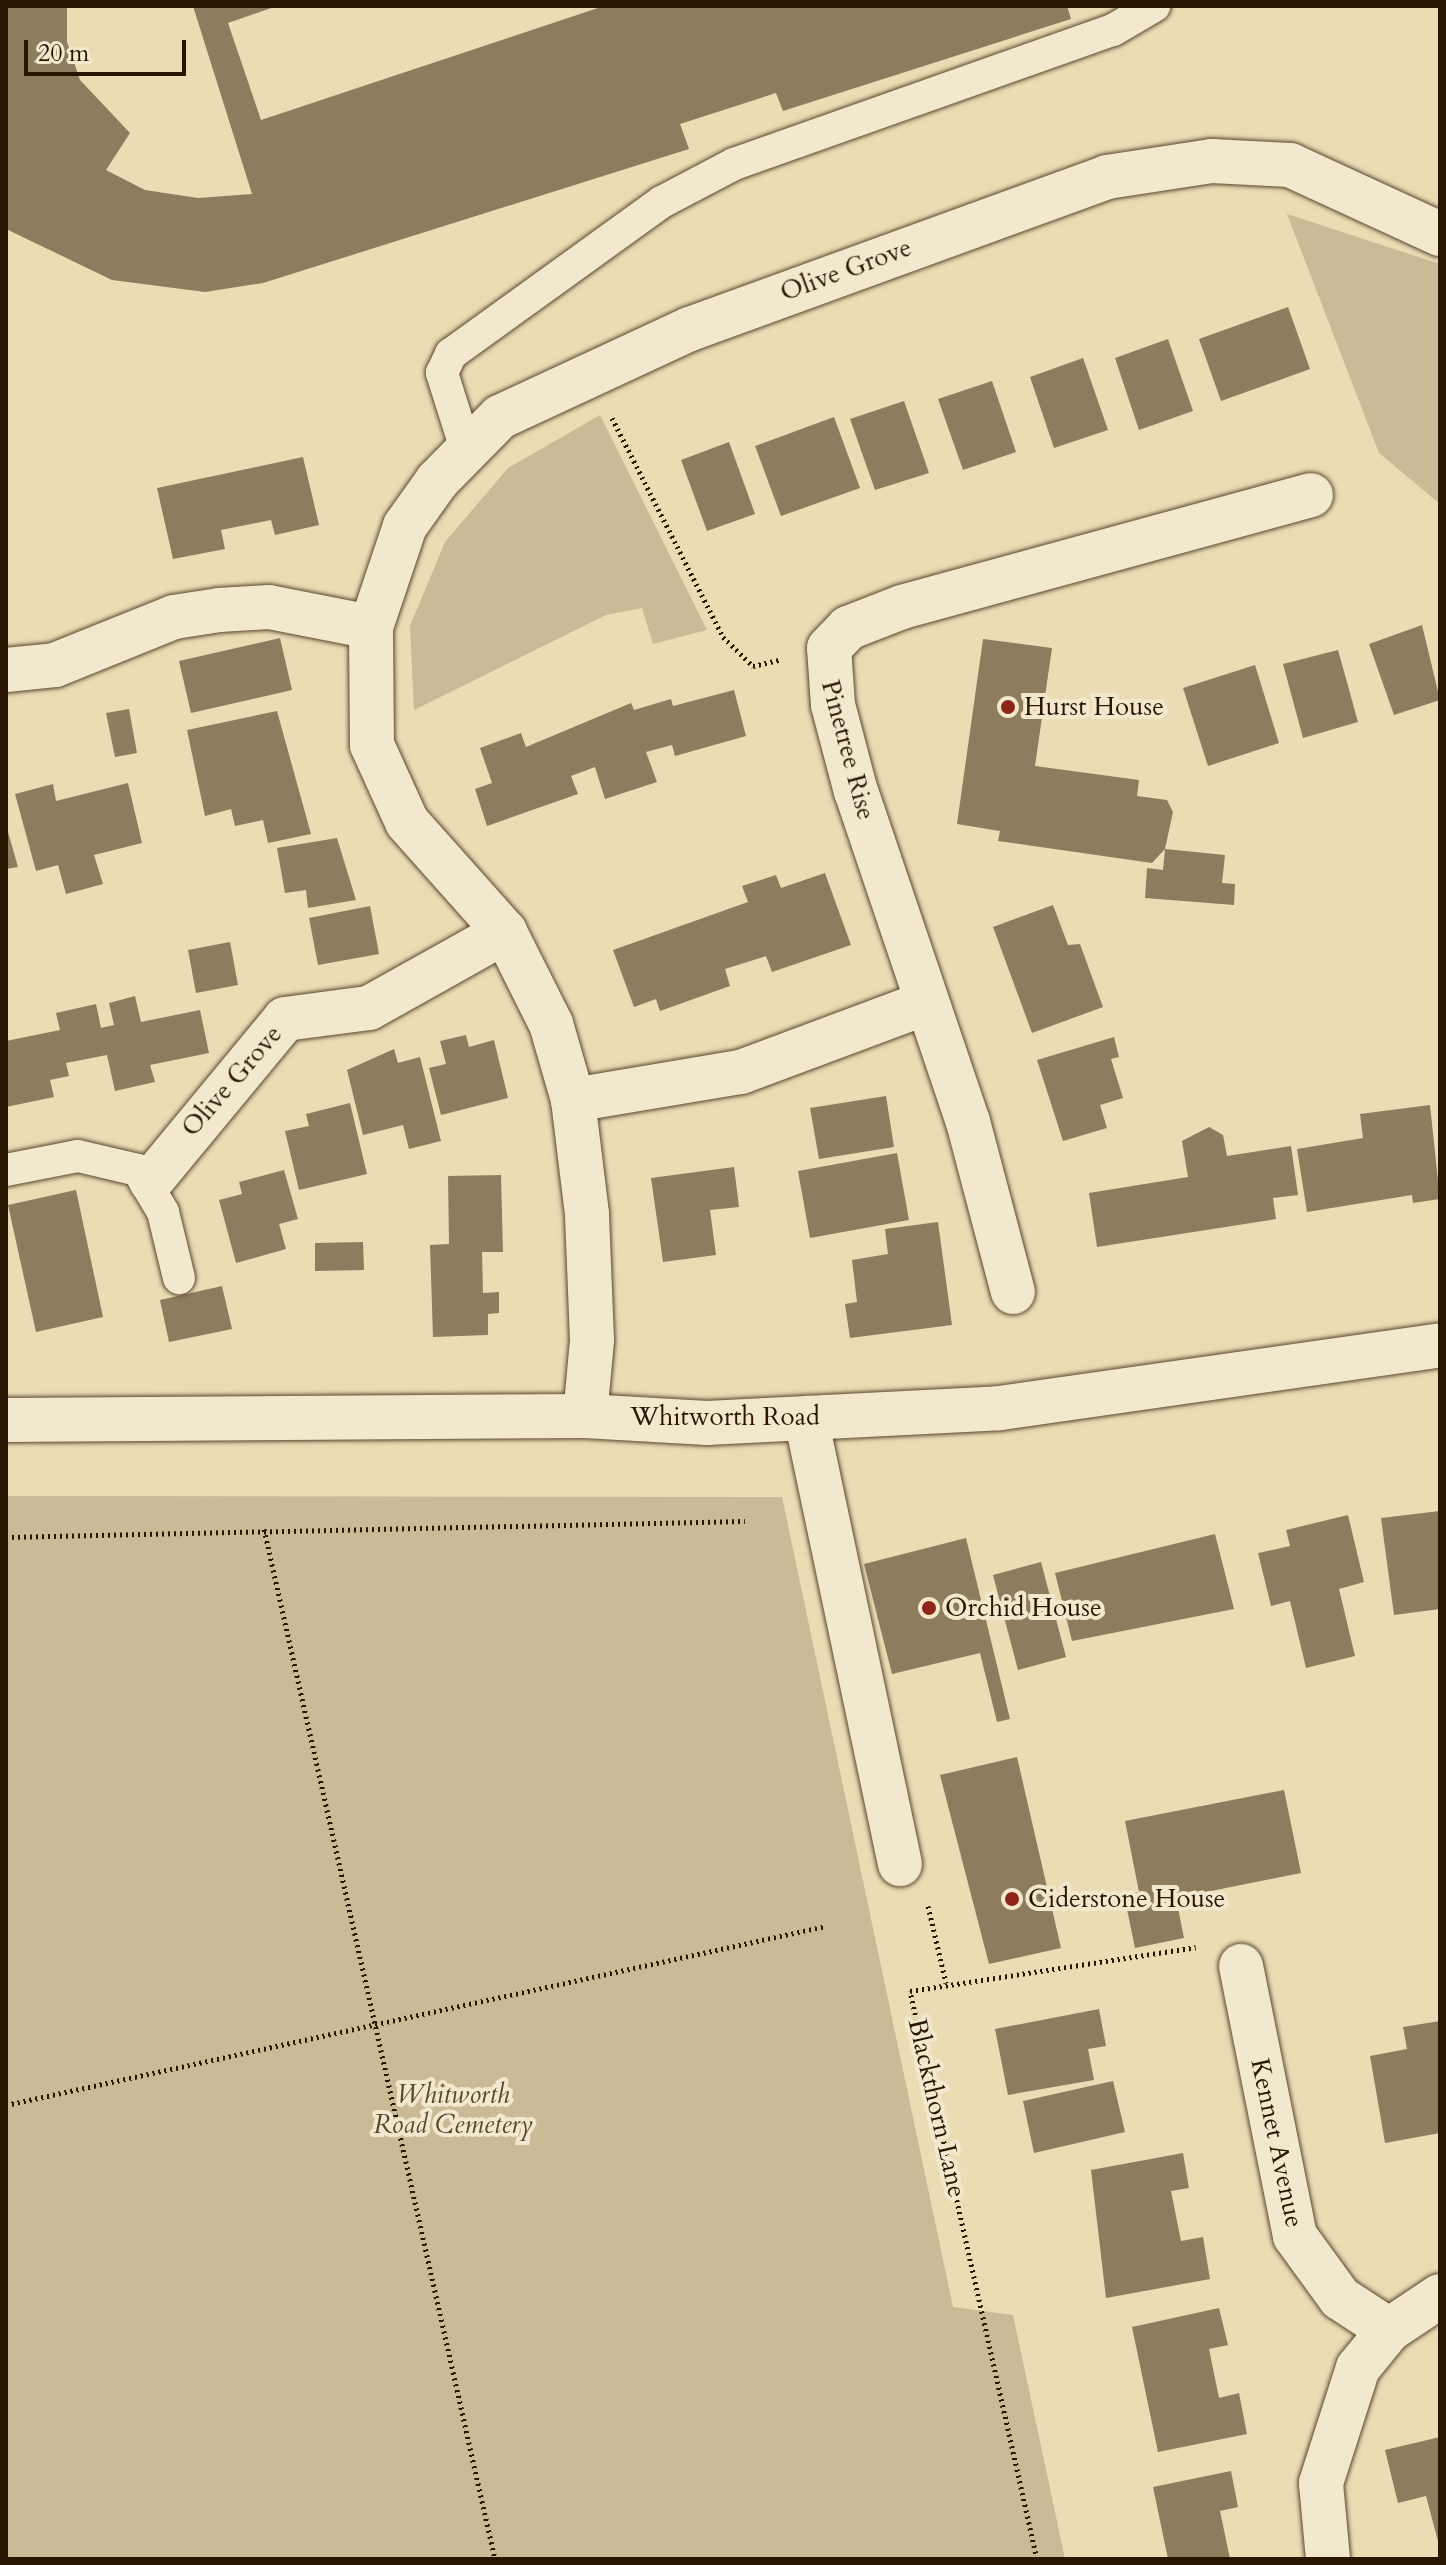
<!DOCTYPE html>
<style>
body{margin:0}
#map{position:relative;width:1446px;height:2565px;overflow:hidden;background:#ebdcb4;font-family:Cardo,serif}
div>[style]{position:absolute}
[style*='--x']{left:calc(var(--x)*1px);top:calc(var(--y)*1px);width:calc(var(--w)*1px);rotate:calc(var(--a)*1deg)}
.green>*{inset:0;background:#caba95}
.building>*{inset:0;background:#8e7c5e}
.path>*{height:5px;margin-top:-2.5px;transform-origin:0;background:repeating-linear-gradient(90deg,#291500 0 2px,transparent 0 6px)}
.roads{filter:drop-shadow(0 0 2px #5a472d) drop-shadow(0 0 2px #5a472d)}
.lane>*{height:32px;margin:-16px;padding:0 16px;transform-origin:16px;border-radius:16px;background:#f2e8ce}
.street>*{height:44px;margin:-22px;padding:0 22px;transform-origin:22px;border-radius:22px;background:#f2e8ce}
.secondary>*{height:44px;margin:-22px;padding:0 22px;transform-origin:22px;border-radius:22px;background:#f2e8ce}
.dots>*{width:22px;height:22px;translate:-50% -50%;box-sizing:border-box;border:4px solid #f2e8ce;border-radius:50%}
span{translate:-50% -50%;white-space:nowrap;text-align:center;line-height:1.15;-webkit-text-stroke:8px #f2e8ce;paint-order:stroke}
.street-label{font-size:26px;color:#291500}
.poi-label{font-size:26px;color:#291500}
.left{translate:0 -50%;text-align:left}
.park-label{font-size:26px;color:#59472d;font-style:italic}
.frame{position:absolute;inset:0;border:8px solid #291500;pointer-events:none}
.scale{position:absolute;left:24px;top:40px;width:162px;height:36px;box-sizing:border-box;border:4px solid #291500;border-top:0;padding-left:10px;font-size:24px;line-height:28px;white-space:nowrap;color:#291500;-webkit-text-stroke:6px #f2e8ce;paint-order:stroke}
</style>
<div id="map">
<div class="green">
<i style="clip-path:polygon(1287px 214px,1440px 264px,1440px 504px,1379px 453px)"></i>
<i style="clip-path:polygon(600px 415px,707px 630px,653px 644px,642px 608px,606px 615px,414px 710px,410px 626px,445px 542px,508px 468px)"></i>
<i style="clip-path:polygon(6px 1496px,782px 1497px,953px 2307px,1013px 2315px,1065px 2559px,6px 2559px)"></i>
</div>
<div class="building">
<i style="clip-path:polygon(6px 6px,67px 6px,67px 42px,80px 80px,130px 133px,106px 170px,145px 190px,198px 198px,252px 194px,193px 6px,277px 6px,228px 23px,261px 120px,604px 6px,1067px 6px,1071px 19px,783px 111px,776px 93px,680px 124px,689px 149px,263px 283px,205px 292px,112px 280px,6px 229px)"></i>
<i style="clip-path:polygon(1288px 307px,1310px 369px,1221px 401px,1199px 339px)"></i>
<i style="clip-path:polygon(1168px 339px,1193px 411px,1139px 430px,1115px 358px)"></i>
<i style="clip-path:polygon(1083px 358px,1108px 430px,1054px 448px,1030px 377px)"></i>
<i style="clip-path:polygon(992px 381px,1016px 452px,963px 470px,938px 399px)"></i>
<i style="clip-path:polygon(904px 401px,929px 473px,875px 490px,850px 419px)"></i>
<i style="clip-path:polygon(834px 417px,860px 488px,781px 516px,755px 446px)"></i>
<i style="clip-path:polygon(729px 442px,755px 514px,707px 531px,681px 460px)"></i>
<i style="clip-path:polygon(303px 457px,319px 525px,275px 535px,271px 520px,221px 530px,225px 549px,173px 559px,157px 488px)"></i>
<i style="clip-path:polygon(1422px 625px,1440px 700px,1394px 715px,1369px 644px)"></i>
<i style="clip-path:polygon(280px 638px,292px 690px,191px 713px,179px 661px)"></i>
<i style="clip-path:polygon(983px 639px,1052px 648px,1035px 766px,1139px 780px,1137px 796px,1167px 800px,1173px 812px,1165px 849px,1225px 855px,1222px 883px,1235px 884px,1234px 905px,1145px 898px,1147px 868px,1163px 870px,1165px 849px,1152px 863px,998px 841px,1000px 831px,957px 824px)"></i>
<i style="clip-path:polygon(1338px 650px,1358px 722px,1303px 738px,1283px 664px)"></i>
<i style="clip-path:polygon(1255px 665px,1279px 743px,1208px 766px,1183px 688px)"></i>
<i style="clip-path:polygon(734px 690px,746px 736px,675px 756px,672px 745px,646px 752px,657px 782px,605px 799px,595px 767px,571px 776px,578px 794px,487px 826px,475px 789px,492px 783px,480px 748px,521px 733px,526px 747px,631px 703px,634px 710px,671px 699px,673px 706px)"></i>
<i style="clip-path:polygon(129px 709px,137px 753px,115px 757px,106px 713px)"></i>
<i style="clip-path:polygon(277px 711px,311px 834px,268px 843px,263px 820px,235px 826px,231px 809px,205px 816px,187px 730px)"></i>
<i style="clip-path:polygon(128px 783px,142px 843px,94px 855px,103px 884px,66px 894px,58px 865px,36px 871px,15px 794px,53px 784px,56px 801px)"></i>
<i style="clip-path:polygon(6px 825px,18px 867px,6px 869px)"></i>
<i style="clip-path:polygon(337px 838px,356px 900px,308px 908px,306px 890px,285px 893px,277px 848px)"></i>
<i style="clip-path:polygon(825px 873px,851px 945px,772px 972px,766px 956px,725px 969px,730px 986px,660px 1011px,656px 999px,634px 1007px,613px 950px,748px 902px,742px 886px,776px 875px,781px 888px)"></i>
<i style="clip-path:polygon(1053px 905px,1068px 945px,1080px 944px,1103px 1007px,1032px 1033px,993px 927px)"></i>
<i style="clip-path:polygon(370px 906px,379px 954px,318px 965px,309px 918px)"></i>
<i style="clip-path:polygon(230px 942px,238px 985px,196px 993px,188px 950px)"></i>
<i style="clip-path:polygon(135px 996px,141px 1022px,200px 1010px,209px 1053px,150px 1065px,155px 1082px,115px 1091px,107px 1055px,66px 1063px,69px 1076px,50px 1080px,54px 1097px,6px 1107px,6px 1041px,60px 1030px,56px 1013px,96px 1004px,101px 1028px,114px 1025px,109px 1003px)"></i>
<i style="clip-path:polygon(466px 1035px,469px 1047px,494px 1040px,508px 1098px,441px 1115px,429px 1068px,446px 1064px,440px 1041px)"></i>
<i style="clip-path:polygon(1114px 1037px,1119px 1057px,1111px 1059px,1123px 1098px,1100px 1105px,1107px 1128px,1063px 1141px,1037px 1060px)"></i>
<i style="clip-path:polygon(394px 1049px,398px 1063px,420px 1057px,441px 1141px,409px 1149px,403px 1125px,363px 1135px,347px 1070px)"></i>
<i style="clip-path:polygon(886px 1096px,894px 1147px,819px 1159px,810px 1108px)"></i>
<i style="clip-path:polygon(350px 1103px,367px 1174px,299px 1190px,285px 1131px,309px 1126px,306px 1114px)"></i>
<i style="clip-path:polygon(1430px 1105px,1440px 1199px,1413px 1203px,1412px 1195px,1307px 1212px,1297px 1149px,1363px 1138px,1360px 1114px)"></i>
<i style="clip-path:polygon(1209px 1127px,1223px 1135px,1227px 1156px,1291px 1146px,1298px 1195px,1273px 1198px,1276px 1219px,1097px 1247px,1089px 1193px,1188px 1177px,1182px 1141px)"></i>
<i style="clip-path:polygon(897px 1153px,909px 1220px,810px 1238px,798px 1171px)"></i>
<i style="clip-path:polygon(734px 1167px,739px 1207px,710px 1210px,716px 1255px,663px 1262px,651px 1178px)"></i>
<i style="clip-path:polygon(284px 1170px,298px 1219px,279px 1224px,286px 1249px,236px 1263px,219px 1200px,242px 1194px,239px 1182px)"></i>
<i style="clip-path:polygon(501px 1175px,503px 1252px,482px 1252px,483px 1293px,499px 1292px,499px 1313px,488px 1314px,488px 1335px,433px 1337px,430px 1245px,449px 1244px,448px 1176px)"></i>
<i style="clip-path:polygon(76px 1190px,103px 1317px,36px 1332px,8px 1205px)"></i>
<i style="clip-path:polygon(938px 1222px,952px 1325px,850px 1338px,845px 1304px,857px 1302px,852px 1260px,888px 1254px,885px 1229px)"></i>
<i style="clip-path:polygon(363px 1242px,364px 1270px,315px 1271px,315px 1243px)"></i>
<i style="clip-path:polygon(222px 1286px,232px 1329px,169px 1342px,160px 1300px)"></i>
<i style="clip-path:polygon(1440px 1511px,1440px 1609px,1394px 1615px,1381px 1518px)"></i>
<i style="clip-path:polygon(1348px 1515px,1364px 1582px,1339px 1589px,1355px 1656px,1306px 1668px,1290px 1601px,1271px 1606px,1258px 1553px,1290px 1546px,1286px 1530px)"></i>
<i style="clip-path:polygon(1215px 1534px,1234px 1609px,1072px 1641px,1055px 1573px)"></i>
<i style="clip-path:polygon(966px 1538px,1010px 1719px,997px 1722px,980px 1653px,892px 1674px,864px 1564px)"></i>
<i style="clip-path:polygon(1041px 1562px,1066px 1657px,1018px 1670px,993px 1575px)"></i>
<i style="clip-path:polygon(1017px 1757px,1061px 1948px,989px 1964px,940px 1775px)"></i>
<i style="clip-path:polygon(1284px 1790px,1301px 1873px,1176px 1898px,1184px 1938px,1135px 1948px,1124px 1895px,1139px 1892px,1125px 1821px)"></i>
<i style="clip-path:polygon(1099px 2009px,1106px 2046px,1088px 2049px,1094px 2080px,1008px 2095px,995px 2029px)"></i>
<i style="clip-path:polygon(1440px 2021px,1440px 2133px,1385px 2143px,1370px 2056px,1407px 2049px,1403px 2027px)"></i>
<i style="clip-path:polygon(1113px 2081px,1125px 2132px,1034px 2153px,1023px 2101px)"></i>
<i style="clip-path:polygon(1183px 2153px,1189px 2188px,1171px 2191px,1181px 2241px,1203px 2237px,1210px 2279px,1106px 2298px,1091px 2170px)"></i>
<i style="clip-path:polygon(1219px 2308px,1228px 2345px,1209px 2349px,1219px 2398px,1239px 2393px,1247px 2434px,1158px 2452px,1132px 2327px)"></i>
<i style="clip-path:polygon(1440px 2437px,1440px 2545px,1439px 2545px,1426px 2496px,1398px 2503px,1385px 2450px)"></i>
<i style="clip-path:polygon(1231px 2471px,1238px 2507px,1220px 2511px,1230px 2559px,1168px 2559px,1153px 2487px)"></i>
</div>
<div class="path">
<i style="--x:612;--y:418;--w:246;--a:63.1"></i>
<i style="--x:723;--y:637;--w:42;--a:44"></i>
<i style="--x:753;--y:666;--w:27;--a:-13"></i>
<i style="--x:264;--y:1529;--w:1056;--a:77.36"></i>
<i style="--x:6;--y:1537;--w:739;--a:-1.24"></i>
<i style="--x:928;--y:1906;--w:79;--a:76.8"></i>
<i style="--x:6;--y:2105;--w:839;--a:-12.31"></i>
<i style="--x:1037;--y:2559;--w:582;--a:-102.6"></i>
<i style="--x:910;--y:1991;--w:289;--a:-8.7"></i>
</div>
<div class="roads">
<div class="lane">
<i style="--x:465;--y:446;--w:77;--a:-107.5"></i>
<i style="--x:442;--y:373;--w:21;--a:-65"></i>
<i style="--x:451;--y:354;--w:260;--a:-35.8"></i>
<i style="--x:662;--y:202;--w:81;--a:-27.8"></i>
<i style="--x:734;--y:164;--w:402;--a:-19.5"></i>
<i style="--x:1113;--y:30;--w:48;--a:-30.3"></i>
<i style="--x:6;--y:1170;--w:73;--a:-11"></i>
<i style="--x:78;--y:1156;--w:62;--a:13.1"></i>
<i style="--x:138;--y:1170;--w:49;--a:59.2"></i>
<i style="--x:163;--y:1212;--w:68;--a:76.4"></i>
</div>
<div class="street">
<i style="--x:6;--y:670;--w:49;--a:-5.8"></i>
<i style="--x:55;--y:665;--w:128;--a:-22"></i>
<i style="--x:174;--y:617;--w:46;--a:-8.8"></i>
<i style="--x:219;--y:610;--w:50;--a:-3.4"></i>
<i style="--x:269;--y:607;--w:104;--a:11.1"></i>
<i style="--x:573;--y:1100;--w:170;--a:-9.5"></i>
<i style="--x:741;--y:1072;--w:197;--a:-20.5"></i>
<i style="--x:151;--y:1181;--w:210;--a:-50.4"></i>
<i style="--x:285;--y:1019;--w:85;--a:-7.5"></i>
<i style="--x:369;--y:1008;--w:156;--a:-29.2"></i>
<i style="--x:1013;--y:1292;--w:176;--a:-104.8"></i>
<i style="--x:968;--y:1122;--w:348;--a:-108.7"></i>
<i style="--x:856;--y:792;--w:90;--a:-104.8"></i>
<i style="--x:833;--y:705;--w:57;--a:-94"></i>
<i style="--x:829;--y:648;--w:28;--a:-46"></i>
<i style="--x:848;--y:628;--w:58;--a:-21.3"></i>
<i style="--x:902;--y:607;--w:424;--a:-15.3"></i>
<i style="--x:585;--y:1416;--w:76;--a:-84.7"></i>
<i style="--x:592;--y:1340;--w:126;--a:-92.3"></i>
<i style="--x:587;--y:1214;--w:115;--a:-97"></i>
<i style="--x:573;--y:1100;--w:79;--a:-106.1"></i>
<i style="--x:551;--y:1024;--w:103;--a:-116.6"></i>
<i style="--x:505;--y:932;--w:147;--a:-131.7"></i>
<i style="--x:407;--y:822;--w:85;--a:-114.4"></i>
<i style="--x:372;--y:745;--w:118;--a:-90.5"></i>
<i style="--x:371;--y:627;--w:107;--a:-71.4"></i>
<i style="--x:405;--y:526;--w:55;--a:-54.6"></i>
<i style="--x:437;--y:481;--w:90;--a:-45.5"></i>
<i style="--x:500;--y:417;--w:209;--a:-24.9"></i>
<i style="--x:690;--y:329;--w:444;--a:-20"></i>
<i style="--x:1107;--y:177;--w:106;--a:-8.7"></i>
<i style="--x:1212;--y:161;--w:78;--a:2.9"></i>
<i style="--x:1290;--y:165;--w:165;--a:24.7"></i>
<i style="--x:806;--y:1418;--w:456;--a:78.1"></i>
<i style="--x:1241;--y:1966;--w:275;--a:78.7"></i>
<i style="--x:1295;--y:2236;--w:77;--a:54"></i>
<i style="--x:1340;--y:2298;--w:59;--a:33.1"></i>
<i style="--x:1328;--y:2559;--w:76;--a:-95.3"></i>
<i style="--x:1321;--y:2483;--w:121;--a:-72.2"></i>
<i style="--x:1358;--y:2368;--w:49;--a:-50.8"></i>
<i style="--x:1389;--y:2330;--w:61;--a:-33.7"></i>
</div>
<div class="secondary">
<i style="--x:6;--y:1420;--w:579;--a:-0.4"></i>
<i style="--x:585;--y:1416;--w:122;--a:3.3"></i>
<i style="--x:707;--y:1423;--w:293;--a:-2.9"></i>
<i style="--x:1000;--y:1408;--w:444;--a:-8.1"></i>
</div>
</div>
<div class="dots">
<i style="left:1008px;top:707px;background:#8f2418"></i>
<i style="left:929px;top:1608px;background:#8f2418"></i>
<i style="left:1012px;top:1899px;background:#8f2418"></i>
</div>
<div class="street-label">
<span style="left:846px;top:270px;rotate:-20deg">Olive Grove</span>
<span style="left:848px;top:750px;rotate:75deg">Pinetree Rise</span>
<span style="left:232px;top:1081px;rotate:-49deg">Olive Grove</span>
<span style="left:725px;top:1417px">Whitworth Road</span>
<span style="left:937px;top:2108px;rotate:77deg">Blackthorn Lane</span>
<span style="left:1277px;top:2143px;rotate:78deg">Kennet Avenue</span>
</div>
<div class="poi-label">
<span class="left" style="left:1024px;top:707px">Hurst House</span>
<span class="left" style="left:945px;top:1608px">Orchid House</span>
<span class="left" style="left:1028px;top:1899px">Ciderstone House</span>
</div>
<div class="park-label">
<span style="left:453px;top:2110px">Whitworth<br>Road Cemetery</span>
</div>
<div class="frame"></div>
<div class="scale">20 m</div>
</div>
